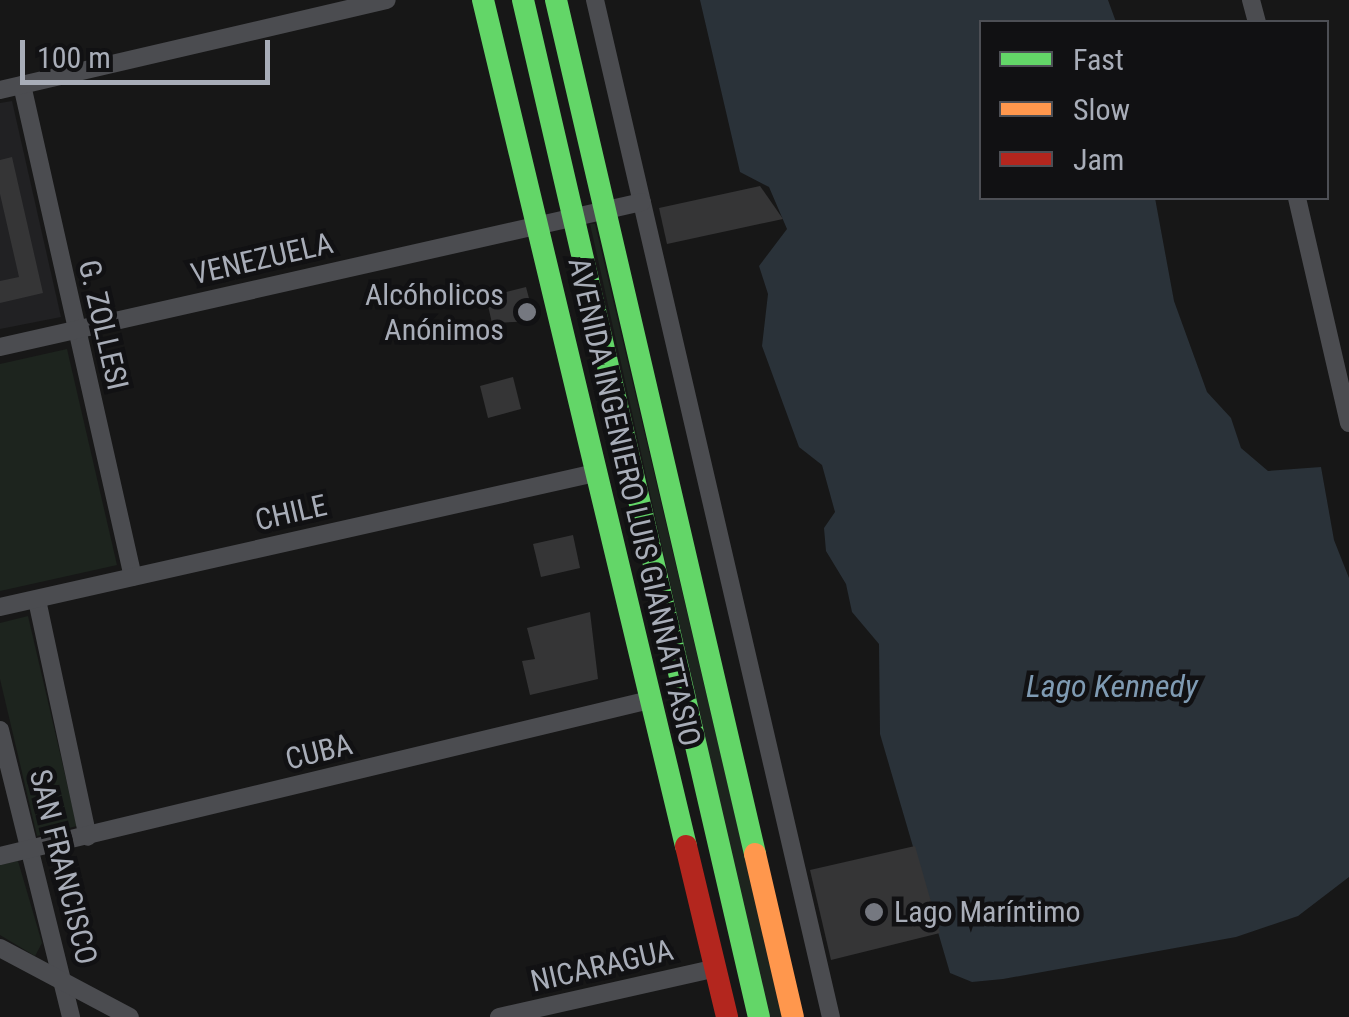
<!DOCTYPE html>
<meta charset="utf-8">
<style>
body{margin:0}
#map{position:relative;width:1349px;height:1017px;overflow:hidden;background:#171717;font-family:"Roboto Condensed",sans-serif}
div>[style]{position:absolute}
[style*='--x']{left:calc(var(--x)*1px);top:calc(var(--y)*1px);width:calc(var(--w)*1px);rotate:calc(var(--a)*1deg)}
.built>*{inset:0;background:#212123}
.green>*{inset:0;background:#1d241e}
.water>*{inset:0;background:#2a3239}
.building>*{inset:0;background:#353536}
.street>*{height:18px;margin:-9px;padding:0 9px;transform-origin:9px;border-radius:9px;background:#4b4c50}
.fast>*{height:22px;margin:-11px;padding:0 11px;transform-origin:11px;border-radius:11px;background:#63d668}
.slow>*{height:22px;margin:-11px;padding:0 11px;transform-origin:11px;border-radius:11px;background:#ff974d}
.jam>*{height:22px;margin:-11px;padding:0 11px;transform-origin:11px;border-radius:11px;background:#b3261e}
.dots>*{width:28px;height:28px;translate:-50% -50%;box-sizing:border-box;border:5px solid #111113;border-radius:50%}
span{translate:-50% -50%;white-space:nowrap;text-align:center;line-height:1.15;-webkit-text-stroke:9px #111113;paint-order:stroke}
.street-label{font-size:30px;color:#a8adb8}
.poi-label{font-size:30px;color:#a8adb8}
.right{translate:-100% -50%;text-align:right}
.left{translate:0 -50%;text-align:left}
.water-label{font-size:32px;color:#7f9bb3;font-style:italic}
.legend{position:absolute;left:979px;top:20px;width:350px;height:180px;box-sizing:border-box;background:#111113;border:2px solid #4d4f55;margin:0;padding:12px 18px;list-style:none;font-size:30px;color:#a8adb8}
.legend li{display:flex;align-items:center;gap:20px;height:50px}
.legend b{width:50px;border:2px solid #4d4f55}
.scale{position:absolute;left:20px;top:40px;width:250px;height:45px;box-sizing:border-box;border:5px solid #a8adb8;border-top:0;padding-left:12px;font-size:30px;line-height:35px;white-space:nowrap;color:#a8adb8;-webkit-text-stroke:8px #111113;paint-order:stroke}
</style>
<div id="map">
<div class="built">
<i style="clip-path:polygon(12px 101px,61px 317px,0 329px,0 103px)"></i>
</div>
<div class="green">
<i style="clip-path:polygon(590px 224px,595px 224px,783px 1017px,767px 1017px)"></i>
<i style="clip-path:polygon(67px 349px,117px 565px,0 591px,0 364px)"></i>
<i style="clip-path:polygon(28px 616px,77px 826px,37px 836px,0 679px,0 623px)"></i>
<i style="clip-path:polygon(18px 861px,42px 943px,35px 956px,0 935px,0 865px)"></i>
</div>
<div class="water">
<i style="clip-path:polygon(700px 0,1108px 0,1116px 22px,982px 22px,982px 198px,1155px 198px,1174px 301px,1207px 392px,1231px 418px,1241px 448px,1268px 471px,1321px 467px,1334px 540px,1349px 578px,1349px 877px,1298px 916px,1236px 937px,1003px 979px,972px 982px,950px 973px,880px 734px,879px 644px,852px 612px,846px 584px,826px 551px,824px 528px,835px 512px,822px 465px,799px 447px,762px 346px,768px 294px,759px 266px,787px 229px,769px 187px,740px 172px)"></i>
</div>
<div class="building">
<i style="clip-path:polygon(12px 157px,43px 293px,0 303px,0 281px,19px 277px,0 194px,0 160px)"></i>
<i style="clip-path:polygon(760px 186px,783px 219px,667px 244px,659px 208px)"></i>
<i style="clip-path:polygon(526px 287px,535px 321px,492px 323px,486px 297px)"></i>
<i style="clip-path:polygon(513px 377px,521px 409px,488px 418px,480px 386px)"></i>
<i style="clip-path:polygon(573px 535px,580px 568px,541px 577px,533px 544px)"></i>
<i style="clip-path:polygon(590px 612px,598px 679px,530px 695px,522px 661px,535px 659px,527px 628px)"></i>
<i style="clip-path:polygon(915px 846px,940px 933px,831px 960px,810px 870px)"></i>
</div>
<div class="street">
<i style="--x:595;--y:0;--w:1044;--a:76.94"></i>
<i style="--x:1251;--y:0;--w:23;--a:75"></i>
<i style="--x:22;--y:85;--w:504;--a:77.29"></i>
<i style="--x:0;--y:90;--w:397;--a:-13.1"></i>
<i style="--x:1297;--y:198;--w:231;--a:77"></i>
<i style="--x:0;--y:347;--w:658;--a:-12.73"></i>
<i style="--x:37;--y:600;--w:242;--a:77.9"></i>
<i style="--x:0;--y:607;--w:610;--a:-12.69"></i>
<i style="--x:0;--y:730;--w:296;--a:76.1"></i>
<i style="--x:0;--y:856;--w:668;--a:-13.5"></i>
<i style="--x:0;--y:948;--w:147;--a:28"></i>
<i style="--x:499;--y:1017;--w:222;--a:-12.7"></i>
</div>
<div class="fast">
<i style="--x:483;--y:0;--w:870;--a:76.51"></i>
<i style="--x:523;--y:0;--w:1044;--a:76.94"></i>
<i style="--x:556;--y:0;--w:877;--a:76.88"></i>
</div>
<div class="slow">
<i style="--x:755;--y:854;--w:167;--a:76.9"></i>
</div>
<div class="jam">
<i style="--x:686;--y:846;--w:176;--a:76.5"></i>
</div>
<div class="dots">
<i style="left:527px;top:312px;background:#757880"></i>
<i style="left:874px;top:912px;background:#757880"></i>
</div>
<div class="street-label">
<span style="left:262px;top:259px;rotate:-13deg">VENEZUELA</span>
<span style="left:103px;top:325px;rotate:77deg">G. ZOLLESI</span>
<span style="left:634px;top:502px;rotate:77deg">AVENIDA INGENIERO LUIS GIANNATTASIO</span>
<span style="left:291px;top:513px;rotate:-13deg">CHILE</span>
<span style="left:319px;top:752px;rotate:-14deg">CUBA</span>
<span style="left:63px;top:867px;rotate:76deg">SAN FRANCISCO</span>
<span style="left:602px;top:966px;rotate:-13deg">NICARAGUA</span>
</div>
<div class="poi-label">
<span class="right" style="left:504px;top:312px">Alcóholicos<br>Anónimos</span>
<span class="left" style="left:894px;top:912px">Lago Maríntimo</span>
</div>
<div class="water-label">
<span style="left:1112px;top:686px">Lago Kennedy</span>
</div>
<ul class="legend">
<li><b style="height:12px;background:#63d668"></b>Fast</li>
<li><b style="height:12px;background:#ff974d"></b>Slow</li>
<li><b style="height:12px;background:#b3261e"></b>Jam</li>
</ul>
<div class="scale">100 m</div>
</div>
